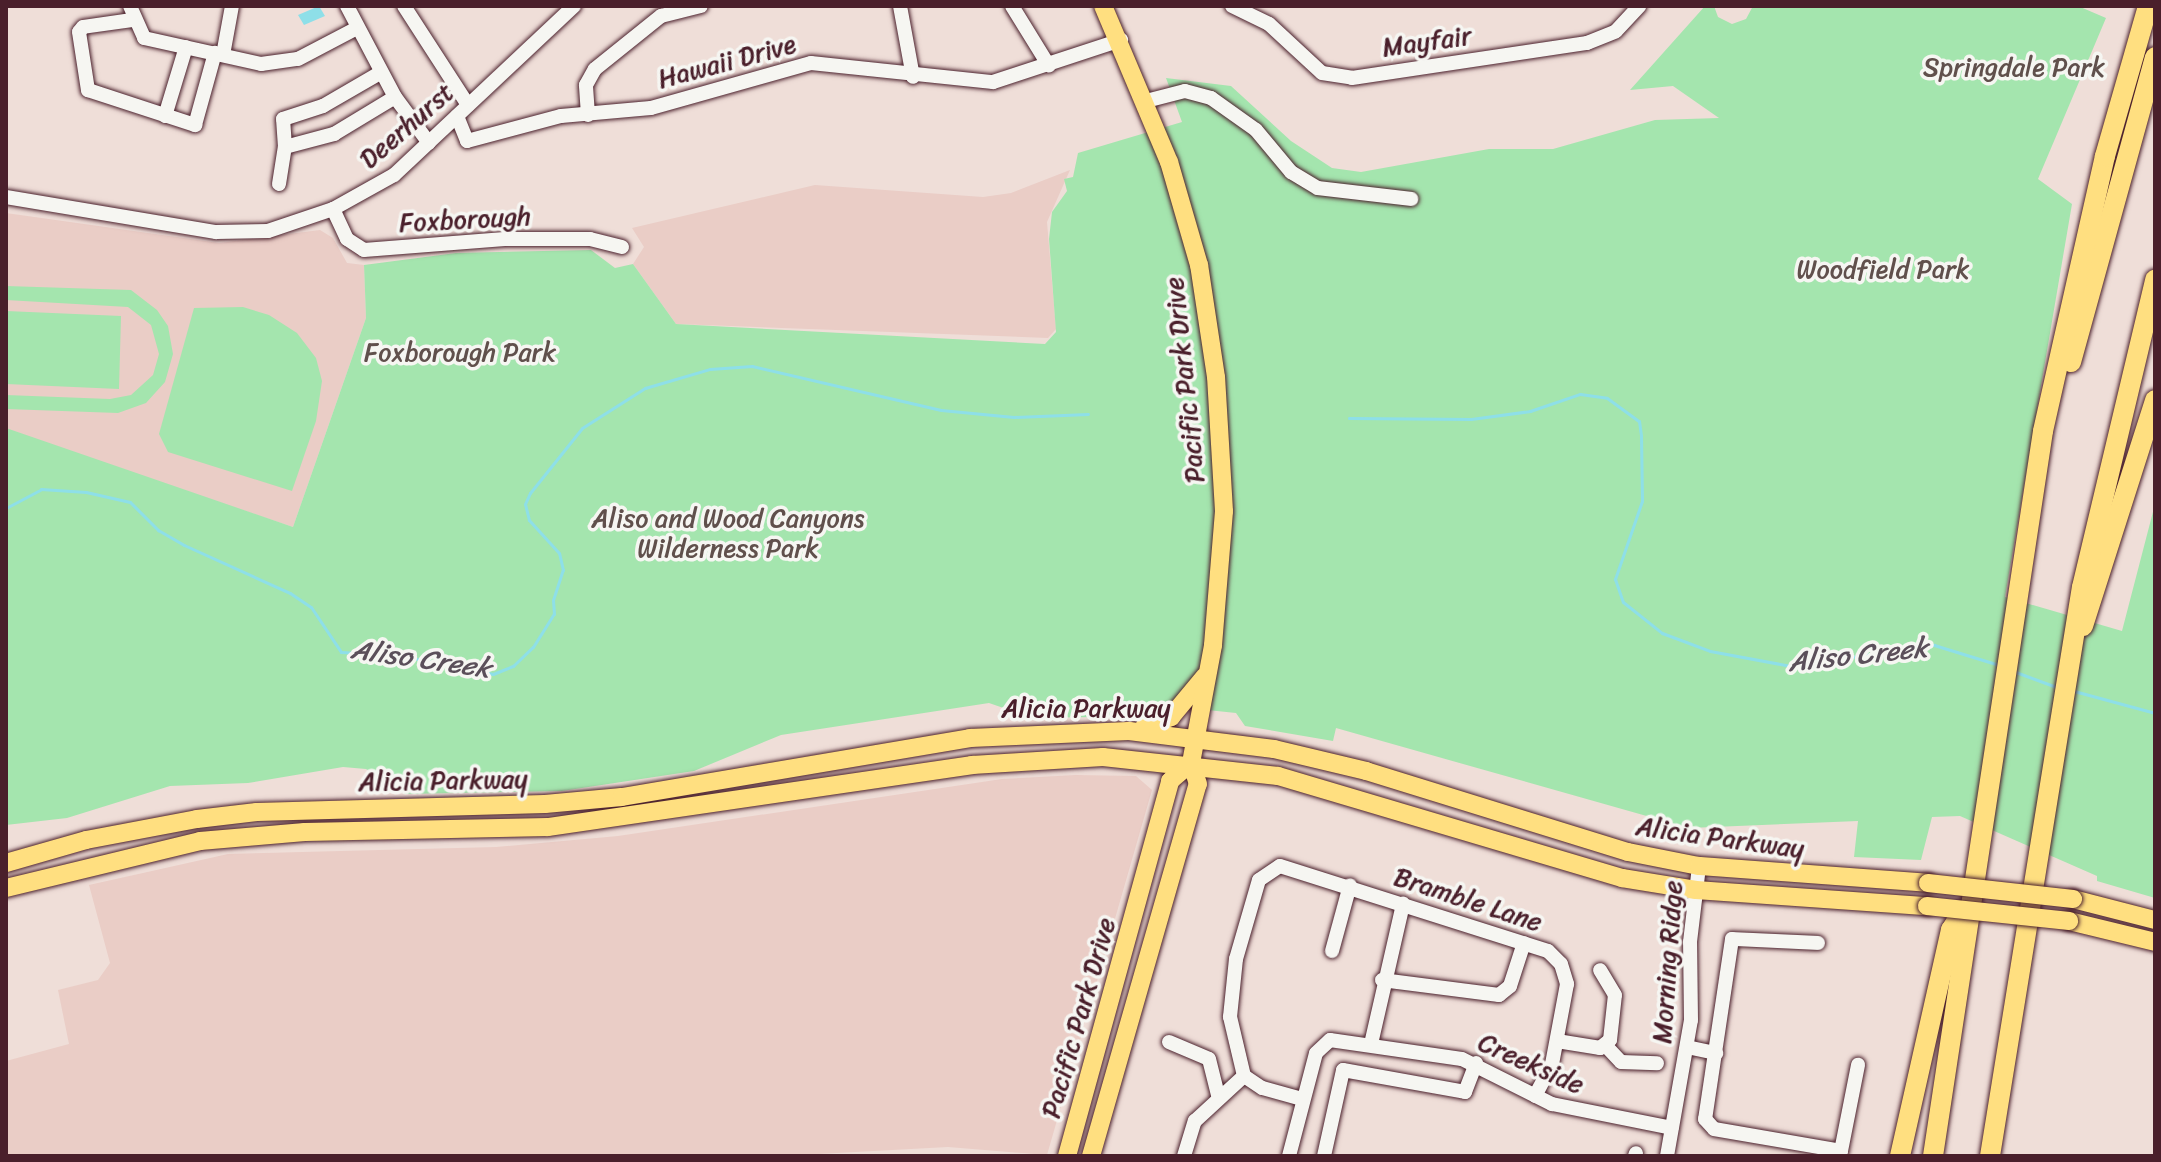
<!DOCTYPE html>
<style>
body{margin:0}
#map{position:relative;width:2161px;height:1162px;overflow:hidden;background:#efded8;font-family:Sriracha,sans-serif}
div>[style]{position:absolute}
[style*='--x']{left:calc(var(--x)*1px);top:calc(var(--y)*1px);width:calc(var(--w)*1px);rotate:calc(var(--a)*1deg)}
.built>*{inset:0;background:#eacdc6}
.green>*{inset:0;background:#a4e5ae}
.water>*{inset:0;background:#8edfe8}
.stream>*{height:3px;margin:-1.5px;padding:0 1.5px;transform-origin:1.5px;border-radius:1.5px;background:#8edfe8}
.roads{filter:drop-shadow(0 0 2px #4a1f2b) drop-shadow(0 0 2px #4a1f2b)}
.minor>*{height:14px;margin:-7px;padding:0 7px;transform-origin:7px;border-radius:7px;background:#f6f6f2}
.major>*{height:18px;margin:-9px;padding:0 9px;transform-origin:9px;border-radius:9px;background:#ffdf80}
.highway>*{height:20px;margin:-10px;padding:0 10px;transform-origin:10px;border-radius:10px;background:#ffdf80}
.bridges{filter:drop-shadow(0 0 2px #4a1f2b) drop-shadow(0 0 2px #4a1f2b)}
.major-bridge>*{height:18px;margin:-9px;padding:0 9px;transform-origin:9px;border-radius:9px;background:#ffdf80}
span{translate:-50% -50%;white-space:nowrap;text-align:center;line-height:1.15;-webkit-text-stroke:7px #f6f6f2;paint-order:stroke}
.street-label{font-size:26px;color:#4a1f2b}
.park-label{font-size:26px;color:#60504c}
.water-label{font-size:28px;color:#5b4f5a;font-style:italic}
.frame{position:absolute;inset:0;border:8px solid #4a1f2b;pointer-events:none}
</style>
<div id="map">
<div class="built">
<i style="clip-path:polygon(1070px 170px,1047px 222px,1056px 329px,1048px 338px,676px 324px,633px 264px,644px 247px,632px 228px,815px 185px,983px 197px,1011px 193px)"></i>
<i style="clip-path:polygon(6px 213px,219px 243px,320px 230px,333px 238px,347px 263px,364px 265px,366px 318px,293px 527px,6px 431px)"></i>
<i style="clip-path:polygon(1076px 775px,1136px 776px,1152px 790px,1047px 1155px,948px 1147px,781px 1156px,6px 1156px,6px 1061px,69px 1044px,58px 990px,98px 980px,110px 963px,89px 885px,228px 854px,496px 847px,618px 836px,1002px 779px)"></i>
</div>
<div class="green">
<i style="clip-path:polygon(1705px 6px,1714px 6px,1718px 17px,1732px 24px,1746px 19px,1753px 6px,2078px 6px,2106px 18px,2038px 179px,2072px 204px,2005px 597px,2122px 631px,2155px 504px,2155px 898px,2097px 881px,2097px 876px,1960px 816px,1932px 817px,1921px 860px,1854px 857px,1858px 821px,1689px 828px,1336px 728px,1333px 741px,1245px 726px,1236px 713px,1169px 706px,1157px 716px,1032px 718px,989px 703px,781px 735px,694px 771px,562px 791px,405px 794px,366px 769px,343px 767px,248px 783px,170px 786px,67px 818px,6px 825px,6px 428px,293px 527px,366px 318px,364px 265px,456px 253px,591px 250px,615px 268px,633px 264px,676px 324px,1045px 344px,1056px 332px,1049px 239px,1052px 212px,1067px 191px,1064px 179px,1073px 177px,1078px 153px,1182px 122px,1166px 78px,1231px 86px,1291px 141px,1332px 168px,1361px 172px,1489px 149px,1553px 149px,1655px 120px,1719px 118px,1673px 86px,1630px 90px)"></i>
<i style="clip-path:polygon(6px 286px,131px 290px,157px 310px,168px 326px,173px 354px,165px 382px,146px 403px,118px 413px,6px 409px,6px 395px,110px 399px,131px 395px,153px 375px,159px 354px,151px 325px,128px 307px,6px 300px)"></i>
<i style="clip-path:polygon(243px 307px,269px 315px,297px 333px,316px 358px,322px 381px,316px 421px,292px 491px,168px 452px,159px 434px,194px 308px)"></i>
<i style="clip-path:polygon(6px 311px,121px 316px,119px 389px,6px 384px)"></i>
</div>
<div class="water">
<i style="clip-path:polygon(319px 6px,325px 16px,304px 25px,298px 15px)"></i>
</div>
<div class="stream">
<i style="--x:1349;--y:418;--w:122;--a:0.5"></i>
<i style="--x:1471;--y:419;--w:60;--a:-7.7"></i>
<i style="--x:1530;--y:411;--w:53;--a:-18.8"></i>
<i style="--x:1580;--y:394;--w:27;--a:8"></i>
<i style="--x:1607;--y:398;--w:39;--a:36"></i>
<i style="--x:1639;--y:421;--w:15;--a:82"></i>
<i style="--x:1641;--y:436;--w:65;--a:89.1"></i>
<i style="--x:1642;--y:501;--w:83;--a:109.1"></i>
<i style="--x:1615;--y:579;--w:24;--a:71"></i>
<i style="--x:1623;--y:602;--w:50;--a:38.5"></i>
<i style="--x:1662;--y:633;--w:51;--a:20.6"></i>
<i style="--x:1710;--y:651;--w:82;--a:10.5"></i>
<i style="--x:1791;--y:666;--w:145;--a:-8.4"></i>
<i style="--x:1934;--y:645;--w:68;--a:17.1"></i>
<i style="--x:6;--y:508;--w:40;--a:-28"></i>
<i style="--x:41;--y:489;--w:45;--a:3.8"></i>
<i style="--x:86;--y:492;--w:45;--a:12.8"></i>
<i style="--x:130;--y:502;--w:40;--a:45"></i>
<i style="--x:158;--y:530;--w:30;--a:30"></i>
<i style="--x:184;--y:545;--w:116;--a:24.4"></i>
<i style="--x:290;--y:593;--w:25;--a:34"></i>
<i style="--x:311;--y:607;--w:54;--a:56.3"></i>
<i style="--x:341;--y:652;--w:56;--a:3.1"></i>
<i style="--x:397;--y:655;--w:98;--a:11.2"></i>
<i style="--x:493;--y:674;--w:22;--a:-22"></i>
<i style="--x:513;--y:666;--w:28;--a:-44"></i>
<i style="--x:533;--y:647;--w:39;--a:-58"></i>
<i style="--x:554;--y:614;--w:14;--a:-94"></i>
<i style="--x:553;--y:600;--w:32;--a:-72"></i>
<i style="--x:563;--y:570;--w:17;--a:-103"></i>
<i style="--x:559;--y:553;--w:45;--a:-132.3"></i>
<i style="--x:529;--y:520;--w:16;--a:-104"></i>
<i style="--x:525;--y:504;--w:12;--a:-66"></i>
<i style="--x:530;--y:493;--w:83;--a:-51.3"></i>
<i style="--x:582;--y:428;--w:75;--a:-32.4"></i>
<i style="--x:645;--y:388;--w:68;--a:-16.3"></i>
<i style="--x:710;--y:369;--w:42;--a:-4.1"></i>
<i style="--x:752;--y:366;--w:194;--a:13.1"></i>
<i style="--x:941;--y:410;--w:73;--a:5.5"></i>
<i style="--x:1014;--y:417;--w:74;--a:-2.3"></i>
<i style="--x:2013;--y:671;--w:49;--a:20.3"></i>
<i style="--x:2074;--y:691;--w:84;--a:15.2"></i>
</div>
<div class="roads">
<div class="minor">
<i style="--x:130;--y:6;--w:35;--a:66"></i>
<i style="--x:144;--y:38;--w:120;--a:12.5"></i>
<i style="--x:261;--y:64;--w:37;--a:-8"></i>
<i style="--x:298;--y:59;--w:67;--a:-27.7"></i>
<i style="--x:347;--y:6;--w:103;--a:62.2"></i>
<i style="--x:395;--y:97;--w:57;--a:53.5"></i>
<i style="--x:404;--y:6;--w:118;--a:57.1"></i>
<i style="--x:900;--y:6;--w:72;--a:79.6"></i>
<i style="--x:1012;--y:6;--w:70;--a:58.3"></i>
<i style="--x:1232;--y:6;--w:41;--a:25.9"></i>
<i style="--x:1269;--y:24;--w:72;--a:42.8"></i>
<i style="--x:1322;--y:73;--w:30;--a:9"></i>
<i style="--x:1352;--y:78;--w:238;--a:-8.5"></i>
<i style="--x:1587;--y:43;--w:31;--a:-22"></i>
<i style="--x:1616;--y:31;--w:34;--a:-47"></i>
<i style="--x:132;--y:20;--w:49;--a:171.9"></i>
<i style="--x:83;--y:27;--w:6;--a:129"></i>
<i style="--x:79;--y:32;--w:59;--a:81.2"></i>
<i style="--x:88;--y:90;--w:113;--a:18.1"></i>
<i style="--x:195;--y:125;--w:75;--a:-74.5"></i>
<i style="--x:223;--y:55;--w:50;--a:-79.6"></i>
<i style="--x:1146;--y:101;--w:40;--a:-14.4"></i>
<i style="--x:1185;--y:91;--w:27;--a:15"></i>
<i style="--x:1211;--y:98;--w:55;--a:35.4"></i>
<i style="--x:1256;--y:130;--w:55;--a:50.2"></i>
<i style="--x:1291;--y:172;--w:31;--a:31"></i>
<i style="--x:1318;--y:188;--w:94;--a:6.7"></i>
<i style="--x:588;--y:115;--w:30;--a:-94"></i>
<i style="--x:586;--y:85;--w:18;--a:-61"></i>
<i style="--x:595;--y:69;--w:85;--a:-38.8"></i>
<i style="--x:661;--y:16;--w:41;--a:-14"></i>
<i style="--x:165;--y:116;--w:72;--a:-73.1"></i>
<i style="--x:457;--y:116;--w:27;--a:68"></i>
<i style="--x:467;--y:141;--w:97;--a:-14.9"></i>
<i style="--x:561;--y:116;--w:90;--a:-5.1"></i>
<i style="--x:651;--y:108;--w:166;--a:-15.7"></i>
<i style="--x:811;--y:63;--w:183;--a:6"></i>
<i style="--x:993;--y:82;--w:135;--a:-18.2"></i>
<i style="--x:285;--y:147;--w:28;--a:-94"></i>
<i style="--x:283;--y:119;--w:42;--a:-18"></i>
<i style="--x:323;--y:106;--w:66;--a:-30.1"></i>
<i style="--x:279;--y:184;--w:37;--a:-81"></i>
<i style="--x:285;--y:147;--w:51;--a:-14.9"></i>
<i style="--x:334;--y:134;--w:71;--a:-31.2"></i>
<i style="--x:6;--y:197;--w:213;--a:9.5"></i>
<i style="--x:216;--y:232;--w:52;--a:-1.1"></i>
<i style="--x:268;--y:231;--w:69;--a:-18.7"></i>
<i style="--x:333;--y:209;--w:70;--a:-29.1"></i>
<i style="--x:394;--y:175;--w:247;--a:-43.2"></i>
<i style="--x:333;--y:209;--w:33;--a:65"></i>
<i style="--x:347;--y:239;--w:20;--a:33"></i>
<i style="--x:364;--y:250;--w:141;--a:-4.5"></i>
<i style="--x:505;--y:239;--w:85;--a:0"></i>
<i style="--x:590;--y:239;--w:33;--a:14"></i>
<i style="--x:1818;--y:943;--w:86;--a:-177.3"></i>
<i style="--x:1732;--y:939;--w:182;--a:98.5"></i>
<i style="--x:1705;--y:1119;--w:13;--a:48"></i>
<i style="--x:1714;--y:1129;--w:129;--a:9.8"></i>
<i style="--x:1841;--y:1151;--w:88;--a:-78.8"></i>
<i style="--x:1332;--y:951;--w:68;--a:-74.7"></i>
<i style="--x:1382;--y:980;--w:118;--a:7.3"></i>
<i style="--x:1499;--y:995;--w:14;--a:-39"></i>
<i style="--x:1510;--y:986;--w:45;--a:-72"></i>
<i style="--x:1557;--y:1041;--w:44;--a:9.2"></i>
<i style="--x:1600;--y:1048;--w:13;--a:-39"></i>
<i style="--x:1610;--y:1040;--w:45;--a:-83.7"></i>
<i style="--x:1615;--y:995;--w:29;--a:-121"></i>
<i style="--x:1169;--y:1042;--w:43;--a:23"></i>
<i style="--x:1209;--y:1059;--w:38;--a:76"></i>
<i style="--x:1371;--y:1044;--w:144;--a:-77.1"></i>
<i style="--x:1606;--y:1046;--w:22;--a:47"></i>
<i style="--x:1621;--y:1062;--w:36;--a:2"></i>
<i style="--x:1687;--y:1047;--w:30;--a:12"></i>
<i style="--x:1302;--y:1099;--w:41;--a:-164.6"></i>
<i style="--x:1262;--y:1088;--w:22;--a:-146"></i>
<i style="--x:1244;--y:1076;--w:61;--a:-103.3"></i>
<i style="--x:1230;--y:1017;--w:58;--a:-84.1"></i>
<i style="--x:1236;--y:959;--w:82;--a:-73.8"></i>
<i style="--x:1259;--y:880;--w:25;--a:-34"></i>
<i style="--x:1280;--y:866;--w:281;--a:17.6"></i>
<i style="--x:1548;--y:951;--w:18;--a:45"></i>
<i style="--x:1561;--y:964;--w:21;--a:73"></i>
<i style="--x:1567;--y:984;--w:81;--a:100.6"></i>
<i style="--x:1552;--y:1064;--w:36;--a:118"></i>
<i style="--x:1184;--y:1156;--w:37;--a:-73"></i>
<i style="--x:1195;--y:1121;--w:67;--a:-42.6"></i>
<i style="--x:1289;--y:1156;--w:106;--a:-75.3"></i>
<i style="--x:1316;--y:1053;--w:19;--a:-43"></i>
<i style="--x:1330;--y:1040;--w:133;--a:8.2"></i>
<i style="--x:1462;--y:1059;--w:101;--a:26.6"></i>
<i style="--x:1552;--y:1104;--w:122;--a:11.3"></i>
<i style="--x:1324;--y:1156;--w:88;--a:-77.5"></i>
<i style="--x:1343;--y:1070;--w:124;--a:10.2"></i>
<i style="--x:1465;--y:1092;--w:31;--a:-69"></i>
<i style="--x:1635;--y:1156;--w:3;--a:-72"></i>
<i style="--x:1667;--y:1156;--w:138;--a:-80"></i>
<i style="--x:1691;--y:1020;--w:78;--a:-90.7"></i>
<i style="--x:1690;--y:942;--w:77;--a:-83.2"></i>
</div>
<div class="major">
<i style="--x:1144;--y:727;--w:29;--a:-20"></i>
<i style="--x:1171;--y:717;--w:53;--a:-50.3"></i>
<i style="--x:6;--y:863;--w:83;--a:-16"></i>
<i style="--x:86;--y:840;--w:113;--a:-10.7"></i>
<i style="--x:197;--y:819;--w:60;--a:-6.7"></i>
<i style="--x:257;--y:812;--w:288;--a:-1.6"></i>
<i style="--x:545;--y:804;--w:77;--a:-5.2"></i>
<i style="--x:622;--y:797;--w:353;--a:-9.6"></i>
<i style="--x:970;--y:738;--w:159;--a:-2.5"></i>
<i style="--x:1129;--y:731;--w:146;--a:7.1"></i>
<i style="--x:1274;--y:749;--w:95;--a:13.4"></i>
<i style="--x:1366;--y:771;--w:274;--a:17.2"></i>
<i style="--x:1628;--y:852;--w:72;--a:11.2"></i>
<i style="--x:1699;--y:866;--w:230;--a:4.2"></i>
<i style="--x:6;--y:888;--w:200;--a:-13.6"></i>
<i style="--x:200;--y:841;--w:105;--a:-4.9"></i>
<i style="--x:305;--y:832;--w:243;--a:-1.2"></i>
<i style="--x:548;--y:827;--w:429;--a:-8.3"></i>
<i style="--x:972;--y:765;--w:131;--a:-3.5"></i>
<i style="--x:1103;--y:757;--w:176;--a:6.2"></i>
<i style="--x:1278;--y:776;--w:359;--a:16.5"></i>
<i style="--x:1622;--y:878;--w:75;--a:9.2"></i>
<i style="--x:1696;--y:890;--w:232;--a:4"></i>
<i style="--x:2073;--y:899;--w:85;--a:14.4"></i>
<i style="--x:2069;--y:921;--w:89;--a:13.7"></i>
<i style="--x:1067;--y:1156;--w:389;--a:-74.6"></i>
<i style="--x:1170;--y:781;--w:28;--a:-41"></i>
<i style="--x:1091;--y:1156;--w:387;--a:-74"></i>
<i style="--x:1198;--y:784;--w:22;--a:-108"></i>
<i style="--x:1191;--y:763;--w:120;--a:-79.4"></i>
<i style="--x:1213;--y:645;--w:134;--a:-85.3"></i>
<i style="--x:1224;--y:511;--w:134;--a:-93.4"></i>
<i style="--x:1216;--y:377;--w:113;--a:-98.6"></i>
<i style="--x:1199;--y:265;--w:107;--a:-106.2"></i>
<i style="--x:1169;--y:162;--w:169;--a:-112.9"></i>
</div>
<div class="highway">
<i style="--x:2071;--y:362;--w:316;--a:-74.6"></i>
<i style="--x:2083;--y:626;--w:237;--a:-72.3"></i>
<i style="--x:1900;--y:1156;--w:232;--a:-77.3"></i>
<i style="--x:1951;--y:930;--w:22;--a:-58"></i>
<i style="--x:1933;--y:1156;--w:733;--a:-81.37"></i>
<i style="--x:2043;--y:431;--w:282;--a:-77.3"></i>
<i style="--x:2105;--y:156;--w:156;--a:-74"></i>
<i style="--x:1990;--y:1156;--w:576;--a:-80.82"></i>
<i style="--x:2082;--y:587;--w:316;--a:-76.6"></i>
</div>
</div>
<div class="bridges">
<div class="major-bridge">
<i style="--x:1928;--y:883;--w:146;--a:6.3"></i>
<i style="--x:1927;--y:906;--w:143;--a:6"></i>
</div>
</div>
<div class="street-label">
<span style="left:1427px;top:42px;rotate:-8deg">Mayfair</span>
<span style="left:727px;top:62px;rotate:-15deg">Hawaii Drive</span>
<span style="left:407px;top:126px;rotate:-41deg">Deerhurst</span>
<span style="left:465px;top:220px;rotate:-3deg">Foxborough</span>
<span style="left:1185px;top:380px;rotate:-96deg">Pacific Park Drive</span>
<span style="left:1086px;top:709px">Alicia Parkway</span>
<span style="left:443px;top:781px;rotate:-1deg">Alicia Parkway</span>
<span style="left:1720px;top:838px;rotate:8deg">Alicia Parkway</span>
<span style="left:1468px;top:900px;rotate:18deg">Bramble Lane</span>
<span style="left:1668px;top:962px;rotate:-86deg">Morning Ridge</span>
<span style="left:1079px;top:1018px;rotate:-74deg">Pacific Park Drive</span>
<span style="left:1531px;top:1064px;rotate:24deg">Creekside</span>
</div>
<div class="park-label">
<span style="left:2014px;top:68px">Springdale Park</span>
<span style="left:1883px;top:270px">Woodfield Park</span>
<span style="left:460px;top:353px">Foxborough Park</span>
<span style="left:728px;top:534px">Aliso and Wood Canyons<br>Wilderness Park</span>
</div>
<div class="water-label">
<span style="left:1858px;top:655px;rotate:-6deg">Aliso Creek</span>
<span style="left:421px;top:659px;rotate:8deg">Aliso Creek</span>
</div>
<div class="frame"></div>
</div>
